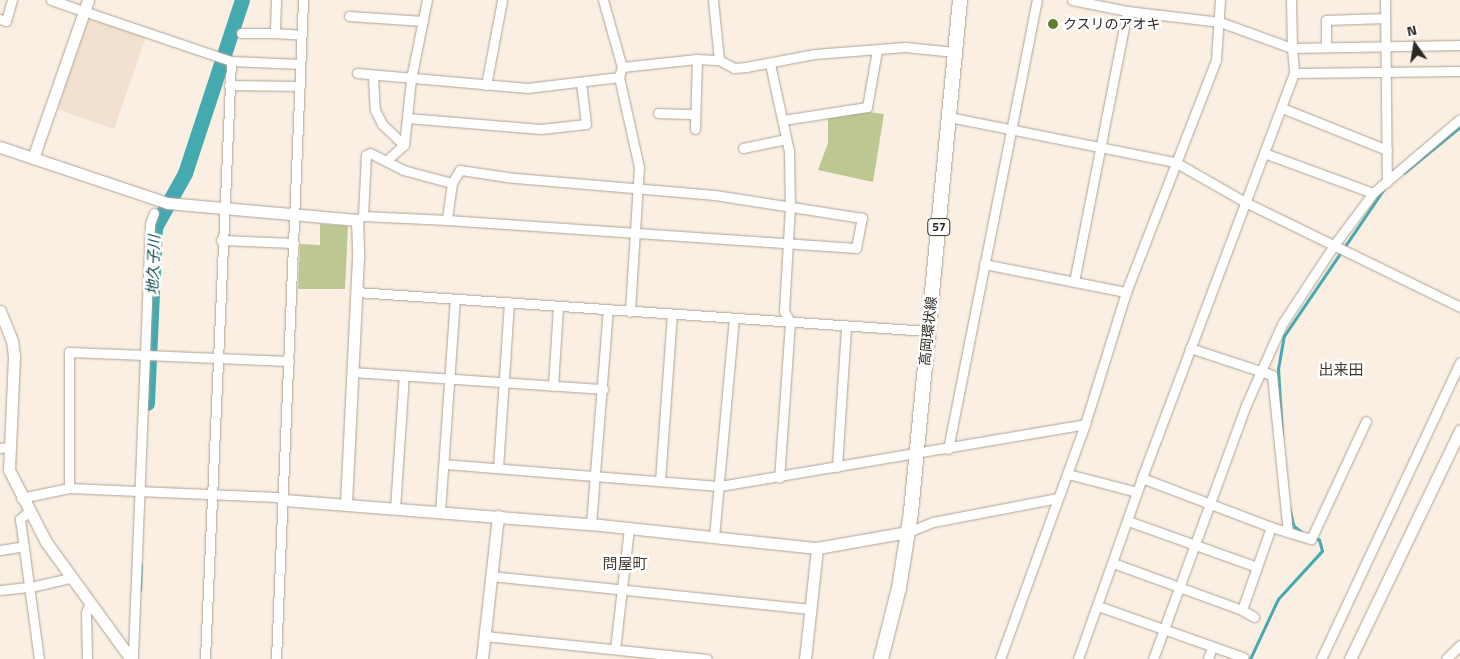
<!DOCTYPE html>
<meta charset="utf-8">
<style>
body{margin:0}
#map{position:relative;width:1460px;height:659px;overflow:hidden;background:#faefe2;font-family:"Titillium Web","Noto Sans JP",sans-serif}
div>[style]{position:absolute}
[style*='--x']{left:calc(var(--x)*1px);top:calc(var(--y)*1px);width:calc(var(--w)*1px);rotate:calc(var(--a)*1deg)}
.built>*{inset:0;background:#f2e1d0}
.green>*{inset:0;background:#bcc791}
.stream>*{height:2.5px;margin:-1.25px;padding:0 1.25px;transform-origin:1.25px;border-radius:1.25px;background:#44aab0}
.river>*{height:15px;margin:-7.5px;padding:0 7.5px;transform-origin:7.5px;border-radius:7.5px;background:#44aab0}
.roads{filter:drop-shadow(0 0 1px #ada397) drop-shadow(0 0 1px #ada397)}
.street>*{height:9px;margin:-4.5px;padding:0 4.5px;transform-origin:4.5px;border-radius:4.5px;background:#fff}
.secondary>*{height:11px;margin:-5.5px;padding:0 5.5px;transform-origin:5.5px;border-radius:5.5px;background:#fff}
.primary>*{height:14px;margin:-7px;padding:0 7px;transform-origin:7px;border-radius:7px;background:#fff}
.dots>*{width:14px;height:14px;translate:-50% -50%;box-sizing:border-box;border:2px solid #fff;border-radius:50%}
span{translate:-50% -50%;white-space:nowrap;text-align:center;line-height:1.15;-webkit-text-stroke:5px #fff;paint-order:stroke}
.shield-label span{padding:1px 4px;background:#fff;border:1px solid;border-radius:4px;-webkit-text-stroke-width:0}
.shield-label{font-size:12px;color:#2d2924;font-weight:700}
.poi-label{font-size:14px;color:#2d2924}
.left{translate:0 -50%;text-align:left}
.street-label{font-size:14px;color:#2d2924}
.water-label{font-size:15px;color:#0e4b4f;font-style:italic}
.neighbourhood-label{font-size:15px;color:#453c32}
.north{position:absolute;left:1390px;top:20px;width:50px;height:50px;-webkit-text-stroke:4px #fff;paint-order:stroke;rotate:347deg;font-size:14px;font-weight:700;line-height:20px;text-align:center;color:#2d2924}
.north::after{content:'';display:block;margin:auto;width:18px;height:22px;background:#2d2924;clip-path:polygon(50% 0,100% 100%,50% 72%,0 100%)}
</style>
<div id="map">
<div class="built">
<i style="clip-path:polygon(89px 19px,146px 37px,114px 129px,57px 109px)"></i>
</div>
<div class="green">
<i style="clip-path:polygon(869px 112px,884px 114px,873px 182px,818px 170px,828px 143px,828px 117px)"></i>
<i style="clip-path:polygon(320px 224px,348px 226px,345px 289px,298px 289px,300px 244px,320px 245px)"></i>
</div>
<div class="stream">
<i style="--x:1404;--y:173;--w:72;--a:-39.4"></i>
<i style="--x:1282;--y:434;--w:65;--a:-93.5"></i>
<i style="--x:1278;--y:369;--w:34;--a:-80"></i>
<i style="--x:1284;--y:336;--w:178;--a:-55.8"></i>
<i style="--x:1290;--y:509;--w:17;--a:77"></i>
<i style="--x:1294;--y:526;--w:10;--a:37"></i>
<i style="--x:140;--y:590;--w:24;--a:-88"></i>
<i style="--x:1250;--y:659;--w:66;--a:-65"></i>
<i style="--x:1278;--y:599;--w:65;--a:-47.5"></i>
<i style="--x:1322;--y:551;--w:11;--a:-105"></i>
<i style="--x:1319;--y:540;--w:6;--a:-162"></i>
</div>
<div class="river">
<i style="--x:147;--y:403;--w:176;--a:-87.4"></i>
<i style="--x:155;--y:227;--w:62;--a:-60.9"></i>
<i style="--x:185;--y:173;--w:182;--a:-71.8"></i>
</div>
<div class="roads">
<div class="street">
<i style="--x:51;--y:0;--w:190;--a:18.7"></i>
<i style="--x:231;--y:61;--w:599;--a:92.49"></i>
<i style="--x:276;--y:0;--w:33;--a:92"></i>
<i style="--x:275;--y:33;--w:27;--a:4"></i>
<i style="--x:603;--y:0;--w:70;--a:74.2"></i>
<i style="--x:622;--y:67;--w:10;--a:107"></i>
<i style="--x:619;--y:77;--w:92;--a:77.5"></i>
<i style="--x:639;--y:167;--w:145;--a:93.6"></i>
<i style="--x:713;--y:0;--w:60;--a:84.3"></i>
<i style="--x:1072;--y:0;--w:56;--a:11.3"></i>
<i style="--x:1127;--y:11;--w:94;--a:6.7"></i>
<i style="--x:1220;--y:22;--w:77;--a:19.9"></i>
<i style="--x:1292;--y:48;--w:25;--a:85"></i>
<i style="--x:1294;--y:73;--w:433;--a:110.6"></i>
<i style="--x:1142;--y:478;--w:192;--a:109.5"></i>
<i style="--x:1291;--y:0;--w:48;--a:88.8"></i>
<i style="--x:1292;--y:48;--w:168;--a:-1"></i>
<i style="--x:1385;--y:0;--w:182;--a:89.4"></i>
<i style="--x:349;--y:16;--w:74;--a:3.9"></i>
<i style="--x:0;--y:19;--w:6;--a:18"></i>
<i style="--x:6;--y:21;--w:22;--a:-74"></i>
<i style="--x:241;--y:33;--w:34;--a:0"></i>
<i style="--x:1326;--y:47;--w:27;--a:-90"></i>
<i style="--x:1326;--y:20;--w:59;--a:-1.9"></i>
<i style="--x:231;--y:61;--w:69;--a:2.5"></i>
<i style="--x:770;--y:64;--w:89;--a:77.7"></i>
<i style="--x:789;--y:151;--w:56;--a:89"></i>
<i style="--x:790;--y:207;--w:104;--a:93.3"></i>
<i style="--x:784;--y:311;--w:13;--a:61"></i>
<i style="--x:790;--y:322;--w:156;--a:94"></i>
<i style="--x:622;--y:67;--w:75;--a:-6.1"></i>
<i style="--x:697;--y:59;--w:22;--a:3"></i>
<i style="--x:719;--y:60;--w:17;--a:28"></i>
<i style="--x:734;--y:68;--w:12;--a:-5"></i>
<i style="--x:746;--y:67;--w:69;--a:-10.8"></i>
<i style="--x:814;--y:54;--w:91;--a:-4.4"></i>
<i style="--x:905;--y:47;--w:50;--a:5.7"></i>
<i style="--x:357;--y:73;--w:171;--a:5"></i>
<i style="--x:527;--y:88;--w:93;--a:-6.8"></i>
<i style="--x:1294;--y:73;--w:166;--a:-0.7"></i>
<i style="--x:373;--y:76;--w:34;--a:87"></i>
<i style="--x:375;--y:110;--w:16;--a:63"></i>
<i style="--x:382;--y:124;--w:30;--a:44"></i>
<i style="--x:229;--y:85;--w:71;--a:0.8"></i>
<i style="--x:486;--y:85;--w:86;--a:-79.3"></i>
<i style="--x:1282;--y:108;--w:113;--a:21.8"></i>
<i style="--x:658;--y:113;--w:37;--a:2"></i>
<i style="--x:949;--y:117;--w:230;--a:11.3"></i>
<i style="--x:1175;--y:162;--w:83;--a:29.7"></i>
<i style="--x:1247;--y:203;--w:237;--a:26"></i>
<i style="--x:407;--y:118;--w:134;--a:4.7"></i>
<i style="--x:541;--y:129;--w:45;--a:-6.3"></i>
<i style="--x:586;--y:124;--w:42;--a:-96.8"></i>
<i style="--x:783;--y:120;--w:85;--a:-8.8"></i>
<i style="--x:867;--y:107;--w:58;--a:-80"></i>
<i style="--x:695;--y:129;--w:70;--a:-88.4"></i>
<i style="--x:743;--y:148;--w:44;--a:-11.8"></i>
<i style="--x:1264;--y:153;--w:116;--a:20.2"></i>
<i style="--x:386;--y:161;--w:24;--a:-42"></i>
<i style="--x:404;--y:145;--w:66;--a:-83.9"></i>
<i style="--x:411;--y:79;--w:81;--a:-78.6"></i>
<i style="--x:154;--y:213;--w:12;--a:110"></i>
<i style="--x:150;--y:224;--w:131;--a:92.2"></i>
<i style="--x:145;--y:355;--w:144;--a:2.4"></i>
<i style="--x:363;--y:216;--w:61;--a:-87.2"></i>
<i style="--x:366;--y:155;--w:4;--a:-27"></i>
<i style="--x:370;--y:153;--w:37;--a:27"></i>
<i style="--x:403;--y:170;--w:51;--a:14.9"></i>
<i style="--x:357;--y:220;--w:7;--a:-34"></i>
<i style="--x:363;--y:216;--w:84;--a:2.7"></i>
<i style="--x:447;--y:220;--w:410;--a:3.9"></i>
<i style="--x:856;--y:248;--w:31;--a:-79"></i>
<i style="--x:862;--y:218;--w:149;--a:-171.1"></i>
<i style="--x:715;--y:195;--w:209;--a:-175.1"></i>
<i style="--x:507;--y:177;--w:48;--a:-171.5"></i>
<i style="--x:460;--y:170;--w:15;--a:122"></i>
<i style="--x:452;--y:183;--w:37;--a:98"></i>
<i style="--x:221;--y:240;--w:73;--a:2.4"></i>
<i style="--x:984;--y:264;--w:145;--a:11.2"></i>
<i style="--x:1074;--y:282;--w:276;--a:-78.9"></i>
<i style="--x:356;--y:292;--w:573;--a:3.9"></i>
<i style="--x:1190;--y:348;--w:86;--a:18.2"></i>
<i style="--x:1272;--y:375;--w:158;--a:84.2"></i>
<i style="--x:353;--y:372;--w:251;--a:3.9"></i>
<i style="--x:553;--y:386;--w:79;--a:-86.4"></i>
<i style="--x:0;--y:448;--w:8;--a:-7"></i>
<i style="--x:948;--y:449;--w:458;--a:-78.8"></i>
<i style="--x:444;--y:464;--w:277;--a:4.6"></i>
<i style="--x:720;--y:486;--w:370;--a:-9.6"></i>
<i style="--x:837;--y:467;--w:140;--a:-86.3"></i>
<i style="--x:498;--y:468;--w:165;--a:-86.2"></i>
<i style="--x:1068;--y:474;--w:71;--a:14.6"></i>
<i style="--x:1142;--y:478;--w:138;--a:20.8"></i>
<i style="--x:1271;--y:527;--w:88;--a:109.3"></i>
<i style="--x:660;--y:481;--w:167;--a:-85.9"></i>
<i style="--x:69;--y:488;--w:136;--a:-90"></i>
<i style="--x:69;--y:352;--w:76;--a:2.3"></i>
<i style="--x:145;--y:355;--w:304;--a:92.3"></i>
<i style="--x:21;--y:498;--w:49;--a:-11.8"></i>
<i style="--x:69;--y:488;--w:208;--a:2.5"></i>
<i style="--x:277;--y:497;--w:7;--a:27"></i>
<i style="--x:395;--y:509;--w:134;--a:-86.2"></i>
<i style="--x:28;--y:512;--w:11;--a:139"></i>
<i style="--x:20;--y:519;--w:141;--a:82.3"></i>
<i style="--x:440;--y:512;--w:214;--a:-86"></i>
<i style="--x:1128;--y:521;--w:137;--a:19.6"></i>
<i style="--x:591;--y:524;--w:215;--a:-85.5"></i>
<i style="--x:1271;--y:527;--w:42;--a:16.7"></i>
<i style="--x:1311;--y:539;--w:130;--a:-65"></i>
<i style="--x:908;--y:532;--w:27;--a:-22"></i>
<i style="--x:933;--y:522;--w:127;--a:-10.9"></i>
<i style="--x:714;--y:537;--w:220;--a:-84.8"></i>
<i style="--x:0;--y:550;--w:24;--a:-9"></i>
<i style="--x:1113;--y:563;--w:137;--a:20"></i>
<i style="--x:1242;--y:610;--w:14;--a:30"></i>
<i style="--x:491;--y:576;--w:321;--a:5.9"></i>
<i style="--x:0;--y:590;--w:31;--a:-6"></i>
<i style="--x:31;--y:587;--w:39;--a:-13"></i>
<i style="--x:1098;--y:606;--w:154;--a:19.4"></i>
<i style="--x:485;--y:636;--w:223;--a:5.9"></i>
<i style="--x:615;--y:649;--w:122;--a:-83.4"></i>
<i style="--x:87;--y:659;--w:46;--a:-91.2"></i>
<i style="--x:86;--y:613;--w:12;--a:-70"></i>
<i style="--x:276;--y:659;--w:660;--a:-87.65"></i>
<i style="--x:1000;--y:659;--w:250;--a:-70.1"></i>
<i style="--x:1085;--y:424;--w:138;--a:-72.7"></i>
<i style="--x:1126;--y:292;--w:249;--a:-68.8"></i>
<i style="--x:1216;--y:60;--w:60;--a:-86.2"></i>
<i style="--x:1153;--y:659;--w:270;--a:-69.9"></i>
<i style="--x:1246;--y:405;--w:89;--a:-66"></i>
<i style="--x:1282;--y:324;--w:95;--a:-56.6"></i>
<i style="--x:1334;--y:245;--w:65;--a:-53.1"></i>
<i style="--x:1373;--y:193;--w:114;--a:-40.4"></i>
<i style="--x:1208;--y:659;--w:13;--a:-72"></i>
<i style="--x:1321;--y:659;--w:328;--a:-64.9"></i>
<i style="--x:1446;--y:659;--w:20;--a:-45"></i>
</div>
<div class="secondary">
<i style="--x:0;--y:147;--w:176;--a:18.5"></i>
<i style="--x:167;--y:203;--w:191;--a:5.1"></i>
<i style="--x:357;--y:220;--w:38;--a:88"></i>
<i style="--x:358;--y:258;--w:247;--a:92.8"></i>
<i style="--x:33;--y:158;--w:167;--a:-70.8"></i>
<i style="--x:0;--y:311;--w:31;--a:68"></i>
<i style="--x:12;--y:340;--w:16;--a:83"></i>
<i style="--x:14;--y:356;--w:114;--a:92.5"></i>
<i style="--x:9;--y:470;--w:81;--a:62.8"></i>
<i style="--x:46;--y:542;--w:145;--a:54"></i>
<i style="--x:283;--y:500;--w:309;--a:4.5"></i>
<i style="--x:591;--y:524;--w:227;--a:6.1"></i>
<i style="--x:817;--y:548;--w:92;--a:-10"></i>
<i style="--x:482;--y:659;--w:144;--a:-83.6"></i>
<i style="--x:805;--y:659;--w:112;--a:-83.8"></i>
<i style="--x:1350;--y:659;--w:254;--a:-64.3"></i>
</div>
<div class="primary">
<i style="--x:881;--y:659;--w:73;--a:-75.8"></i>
<i style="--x:899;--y:588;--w:77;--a:-81"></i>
<i style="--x:911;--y:512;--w:514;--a:-84.53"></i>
</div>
</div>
<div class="dots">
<i style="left:1053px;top:24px;background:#647c2e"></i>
</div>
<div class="shield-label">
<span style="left:939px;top:227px">57</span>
</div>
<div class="poi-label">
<span class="left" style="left:1063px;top:24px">クスリのアオキ</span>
</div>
<div class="street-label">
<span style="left:928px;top:331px;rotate:-84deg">高岡環状線</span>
</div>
<div class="water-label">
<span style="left:153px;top:265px;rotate:-88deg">地久子川</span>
</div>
<div class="neighbourhood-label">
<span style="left:1341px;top:370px">出来田</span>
<span style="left:625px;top:564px">問屋町</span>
</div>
<div class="north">N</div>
</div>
